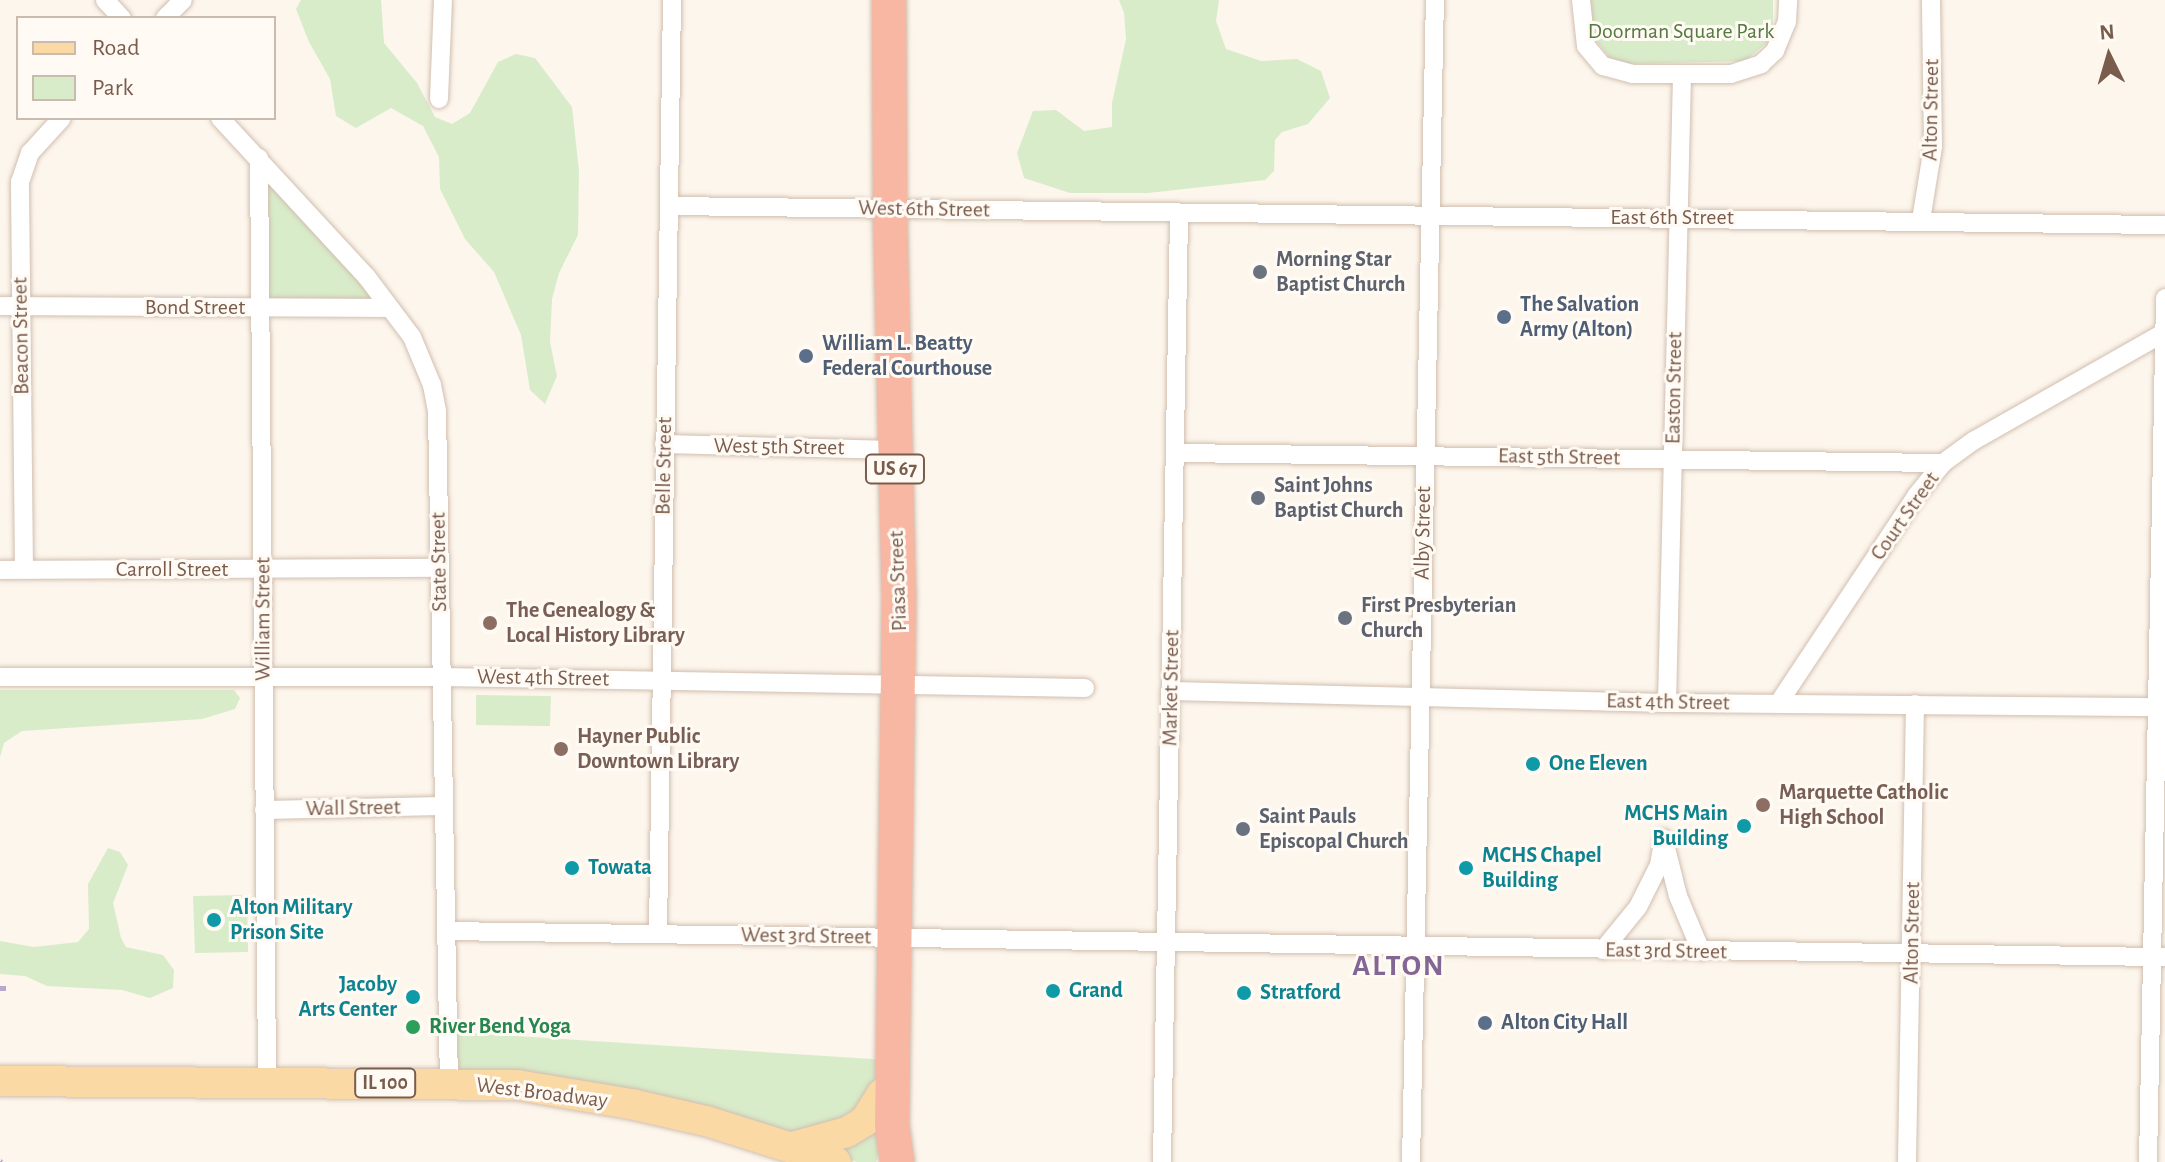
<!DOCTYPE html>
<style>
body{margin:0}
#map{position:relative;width:2165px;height:1162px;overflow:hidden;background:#fdf6ec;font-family:"Alegreya Sans",sans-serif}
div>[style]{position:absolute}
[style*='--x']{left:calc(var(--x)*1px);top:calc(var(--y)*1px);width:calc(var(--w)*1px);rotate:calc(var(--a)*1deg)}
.green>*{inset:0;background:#d8ecc9}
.roads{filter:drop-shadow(0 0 2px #d1beb0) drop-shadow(0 0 2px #d1beb0)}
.street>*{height:18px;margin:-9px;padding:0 9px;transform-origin:9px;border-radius:9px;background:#fff}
.primary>*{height:30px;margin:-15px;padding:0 15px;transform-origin:15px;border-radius:15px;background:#fbd9a5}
.highway>*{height:34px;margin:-17px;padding:0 17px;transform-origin:17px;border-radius:17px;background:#f7b7a3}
.rail>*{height:5px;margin-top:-2.5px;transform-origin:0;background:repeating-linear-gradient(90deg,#b9a8c9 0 12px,transparent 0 20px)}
.dots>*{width:22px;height:22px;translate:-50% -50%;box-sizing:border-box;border:4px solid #fffaf3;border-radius:50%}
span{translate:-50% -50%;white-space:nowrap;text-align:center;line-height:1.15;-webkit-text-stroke:6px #fffaf3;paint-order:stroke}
.shield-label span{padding:2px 6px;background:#fffaf3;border:2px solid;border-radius:6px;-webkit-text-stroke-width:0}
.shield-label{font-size:20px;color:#7a5c4d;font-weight:700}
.park-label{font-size:22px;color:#537a41}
.street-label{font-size:22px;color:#7a5c4d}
.worship-label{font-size:22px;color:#5b616d;font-weight:700}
.left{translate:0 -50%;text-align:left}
.service-label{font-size:22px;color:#4e5e75;font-weight:700}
.education-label{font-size:22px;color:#785e54;font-weight:700}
.culture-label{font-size:22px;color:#0d838f;font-weight:700}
.right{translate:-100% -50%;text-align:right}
.leisure-label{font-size:22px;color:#27864d;font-weight:700}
.district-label{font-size:30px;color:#846695;font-weight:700;letter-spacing:2px}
.legend{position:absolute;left:16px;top:16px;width:260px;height:104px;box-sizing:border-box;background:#fffaf3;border:2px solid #cabbb1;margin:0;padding:10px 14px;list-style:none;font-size:24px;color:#7a5c4d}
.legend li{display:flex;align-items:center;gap:16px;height:40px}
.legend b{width:40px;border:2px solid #cabbb1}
.north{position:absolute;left:2069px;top:16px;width:80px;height:80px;-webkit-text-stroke:6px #fffaf3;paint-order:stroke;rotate:355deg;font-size:22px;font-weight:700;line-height:32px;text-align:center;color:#7a5c4d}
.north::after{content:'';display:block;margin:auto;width:28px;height:36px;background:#7a5c4d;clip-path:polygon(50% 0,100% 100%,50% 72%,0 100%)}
</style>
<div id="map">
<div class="green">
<i style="clip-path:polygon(301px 0,381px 0,384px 43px,417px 83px,435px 117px,452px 124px,470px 113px,498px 62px,516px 54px,535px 58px,572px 107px,579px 171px,578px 235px,559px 273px,552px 299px,550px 342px,557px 376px,545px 404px,530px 390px,521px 335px,494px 272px,465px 239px,440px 189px,439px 157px,423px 126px,391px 108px,356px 128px,336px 116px,330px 79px,309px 42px,296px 9px)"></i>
<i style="clip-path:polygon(1119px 0,1219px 0,1216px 21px,1226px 49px,1261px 61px,1297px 59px,1321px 71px,1330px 98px,1308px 124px,1282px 132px,1275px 140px,1274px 171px,1265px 180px,1148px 193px,1070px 193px,1024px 178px,1017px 153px,1033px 111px,1056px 110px,1084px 131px,1112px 127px,1112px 103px,1126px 39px,1124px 13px)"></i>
<i style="clip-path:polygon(1590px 0,1773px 0,1773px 27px,1768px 42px,1745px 61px,1626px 64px,1610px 58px,1590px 33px)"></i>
<i style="clip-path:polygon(262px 168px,380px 304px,264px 303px)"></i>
<i style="clip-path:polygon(0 690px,234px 690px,240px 698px,235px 709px,202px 719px,22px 731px,4px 743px,0 757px)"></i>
<i style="clip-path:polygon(476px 695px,551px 696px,550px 726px,476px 725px)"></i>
<i style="clip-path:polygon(108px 848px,120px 852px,128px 865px,113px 903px,121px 938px,126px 947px,163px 955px,174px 970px,173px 988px,150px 998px,122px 990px,47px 986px,25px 976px,0 974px,0 941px,34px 947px,78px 942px,89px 929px,88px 884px)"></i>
<i style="clip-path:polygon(247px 895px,248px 952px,195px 953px,193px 896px)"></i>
<i style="clip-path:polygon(453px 1032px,888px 1060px,886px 1130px,876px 1162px,857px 1162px,758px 1128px,454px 1077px)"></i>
</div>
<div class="roads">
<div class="street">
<i style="--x:105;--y:0;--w:25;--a:47"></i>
<i style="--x:1581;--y:0;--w:46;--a:83.8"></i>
<i style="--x:1586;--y:46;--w:26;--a:50"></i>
<i style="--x:1603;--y:66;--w:30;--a:15"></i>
<i style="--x:1632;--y:74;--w:99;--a:0"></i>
<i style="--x:1731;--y:74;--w:32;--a:-18"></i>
<i style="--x:1761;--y:64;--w:19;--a:-43"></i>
<i style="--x:1775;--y:51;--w:31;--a:-68"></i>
<i style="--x:1787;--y:22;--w:22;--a:-87"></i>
<i style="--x:165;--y:18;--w:25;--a:-45"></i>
<i style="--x:439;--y:99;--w:99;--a:-87.7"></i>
<i style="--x:220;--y:118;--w:215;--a:47.3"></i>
<i style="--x:366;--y:276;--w:76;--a:53"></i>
<i style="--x:412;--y:337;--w:52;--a:67.4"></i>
<i style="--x:432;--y:385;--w:26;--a:79"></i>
<i style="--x:437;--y:411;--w:673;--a:88.98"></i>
<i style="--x:259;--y:158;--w:923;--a:89.5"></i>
<i style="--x:669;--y:206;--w:1496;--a:0.73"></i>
<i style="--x:1921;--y:220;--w:74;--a:-80.7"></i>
<i style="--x:1933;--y:147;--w:147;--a:-90.8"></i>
<i style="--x:0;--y:306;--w:390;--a:0.3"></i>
<i style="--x:664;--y:444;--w:230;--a:1.5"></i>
<i style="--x:1176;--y:453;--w:767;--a:0.75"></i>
<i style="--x:24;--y:569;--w:387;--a:-90.6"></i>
<i style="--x:20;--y:182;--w:31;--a:-71"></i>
<i style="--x:30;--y:153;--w:47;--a:-47.6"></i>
<i style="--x:0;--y:570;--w:439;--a:-0.3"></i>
<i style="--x:0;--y:677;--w:441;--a:0"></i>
<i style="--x:441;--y:677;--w:644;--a:0.98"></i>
<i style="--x:1171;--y:691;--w:496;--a:1.4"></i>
<i style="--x:1667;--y:703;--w:498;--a:0.5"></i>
<i style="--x:1667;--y:703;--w:629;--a:-88.63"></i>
<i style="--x:1778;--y:704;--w:250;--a:-56.4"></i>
<i style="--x:1916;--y:496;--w:43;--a:-50.7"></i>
<i style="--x:1943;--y:463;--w:39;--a:-36"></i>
<i style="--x:1975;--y:440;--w:219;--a:-29.6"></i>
<i style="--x:264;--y:810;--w:178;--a:-1.3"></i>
<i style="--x:1666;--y:848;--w:49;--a:76"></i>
<i style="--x:1678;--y:896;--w:60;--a:67.3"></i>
<i style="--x:446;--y:931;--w:1719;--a:0.87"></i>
<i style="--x:658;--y:932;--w:932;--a:-89.14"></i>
<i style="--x:1603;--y:950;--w:55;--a:-50.9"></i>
<i style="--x:1638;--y:907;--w:47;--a:-63.4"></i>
<i style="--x:1659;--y:865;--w:27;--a:-80"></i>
<i style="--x:1162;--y:1162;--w:949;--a:-88.97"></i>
<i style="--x:1411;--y:1162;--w:1162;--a:-88.82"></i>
<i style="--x:1907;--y:1162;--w:458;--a:-89"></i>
<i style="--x:2148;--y:1162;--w:864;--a:-88.87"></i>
</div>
<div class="primary">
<i style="--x:0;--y:1081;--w:517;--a:0.44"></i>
<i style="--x:517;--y:1085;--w:116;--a:9.5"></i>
<i style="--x:631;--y:1104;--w:77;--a:12.8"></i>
<i style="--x:706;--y:1121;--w:136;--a:17.5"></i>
<i style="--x:793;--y:1147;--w:56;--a:-15.5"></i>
<i style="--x:847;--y:1132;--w:21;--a:-31"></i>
<i style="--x:865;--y:1121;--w:31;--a:-58"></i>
<i style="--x:881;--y:1095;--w:15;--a:-37"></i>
</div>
<div class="highway">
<i style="--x:889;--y:0;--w:209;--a:89.7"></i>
<i style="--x:890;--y:209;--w:384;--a:88.7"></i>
<i style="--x:899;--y:593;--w:532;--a:90.75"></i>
<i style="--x:892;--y:1125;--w:37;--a:82"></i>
</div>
</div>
<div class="rail">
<i style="--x:0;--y:988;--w:6;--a:0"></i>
<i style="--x:0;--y:1161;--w:2;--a:27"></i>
</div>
<div class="dots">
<i style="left:1260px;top:272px;background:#6b7280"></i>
<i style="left:1504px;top:317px;background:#5c6f8a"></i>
<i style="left:806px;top:356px;background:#5c6f8a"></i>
<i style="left:1258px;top:498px;background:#6b7280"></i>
<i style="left:1345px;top:618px;background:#6b7280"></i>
<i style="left:490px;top:623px;background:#8d6e63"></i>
<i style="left:561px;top:749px;background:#8d6e63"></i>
<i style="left:1533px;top:764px;background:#0f9aa8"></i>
<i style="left:1763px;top:805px;background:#8d6e63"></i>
<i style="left:1744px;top:826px;background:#0f9aa8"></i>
<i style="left:1243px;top:829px;background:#6b7280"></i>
<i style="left:572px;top:868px;background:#0f9aa8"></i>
<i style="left:1466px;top:868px;background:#0f9aa8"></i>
<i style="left:214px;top:920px;background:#0f9aa8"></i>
<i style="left:1053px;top:991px;background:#0f9aa8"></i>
<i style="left:1244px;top:993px;background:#0f9aa8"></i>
<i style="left:413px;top:997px;background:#0f9aa8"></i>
<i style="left:1485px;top:1023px;background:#5c6f8a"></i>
<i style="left:413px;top:1027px;background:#2e9e5b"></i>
</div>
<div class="shield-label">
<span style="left:895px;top:469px">US 67</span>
<span style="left:385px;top:1083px">IL 100</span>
</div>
<div class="park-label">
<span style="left:1681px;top:32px">Doorman Square Park</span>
</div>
<div class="street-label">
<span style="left:1931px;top:110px;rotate:-89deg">Alton Street</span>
<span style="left:924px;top:209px;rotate:1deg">West 6th Street</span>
<span style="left:1672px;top:218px">East 6th Street</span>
<span style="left:195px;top:308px">Bond Street</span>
<span style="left:21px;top:336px;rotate:-91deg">Beacon Street</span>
<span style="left:1674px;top:388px;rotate:-89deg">Easton Street</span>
<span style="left:779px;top:447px;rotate:1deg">West 5th Street</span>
<span style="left:1559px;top:457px;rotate:1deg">East 5th Street</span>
<span style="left:664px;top:466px;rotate:-89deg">Belle Street</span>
<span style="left:1905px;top:516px;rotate:-55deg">Court Street</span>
<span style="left:1423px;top:533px;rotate:-89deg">Alby Street</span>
<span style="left:439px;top:562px;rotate:-91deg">State Street</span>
<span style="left:172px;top:570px">Carroll Street</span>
<span style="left:898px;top:581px;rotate:-92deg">Piasa Street</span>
<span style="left:263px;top:619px;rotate:-90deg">William Street</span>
<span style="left:543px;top:678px;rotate:1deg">West 4th Street</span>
<span style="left:1171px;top:688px;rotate:-89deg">Market Street</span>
<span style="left:1668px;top:702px;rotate:1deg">East 4th Street</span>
<span style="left:353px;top:808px;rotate:-1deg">Wall Street</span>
<span style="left:1912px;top:933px;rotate:-89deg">Alton Street</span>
<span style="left:806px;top:936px;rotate:1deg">West 3rd Street</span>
<span style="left:1666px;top:951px;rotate:1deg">East 3rd Street</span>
<span style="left:542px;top:1093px;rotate:7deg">West Broadway</span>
</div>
<div class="worship-label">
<span class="left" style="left:1276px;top:272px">Morning Star<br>Baptist Church</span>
<span class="left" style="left:1274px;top:498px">Saint Johns<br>Baptist Church</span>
<span class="left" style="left:1361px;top:618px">First Presbyterian<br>Church</span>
<span class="left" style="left:1259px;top:829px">Saint Pauls<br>Episcopal Church</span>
</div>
<div class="service-label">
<span class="left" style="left:1520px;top:317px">The Salvation<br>Army (Alton)</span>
<span class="left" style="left:822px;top:356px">William L. Beatty<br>Federal Courthouse</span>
<span class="left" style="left:1501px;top:1023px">Alton City Hall</span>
</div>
<div class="education-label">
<span class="left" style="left:506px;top:623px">The Genealogy &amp;<br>Local History Library</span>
<span class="left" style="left:577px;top:749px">Hayner Public<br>Downtown Library</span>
<span class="left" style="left:1779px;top:805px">Marquette Catholic<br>High School</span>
</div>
<div class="culture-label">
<span class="left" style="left:1549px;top:764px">One Eleven</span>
<span class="right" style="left:1728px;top:826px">MCHS Main<br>Building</span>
<span class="left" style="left:1482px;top:868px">MCHS Chapel<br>Building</span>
<span class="left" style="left:588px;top:868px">Towata</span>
<span class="left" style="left:230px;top:920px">Alton Military<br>Prison Site</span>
<span class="right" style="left:397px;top:997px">Jacoby<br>Arts Center</span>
<span class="left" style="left:1069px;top:991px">Grand</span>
<span class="left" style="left:1260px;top:993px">Stratford</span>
</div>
<div class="leisure-label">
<span class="left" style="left:429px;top:1027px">River Bend Yoga</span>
</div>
<div class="district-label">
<span style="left:1399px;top:966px">ALTON</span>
</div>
<ul class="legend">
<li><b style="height:10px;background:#fbd9a5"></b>Road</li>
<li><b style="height:22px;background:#d8ecc9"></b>Park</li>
</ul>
<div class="north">N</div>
</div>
